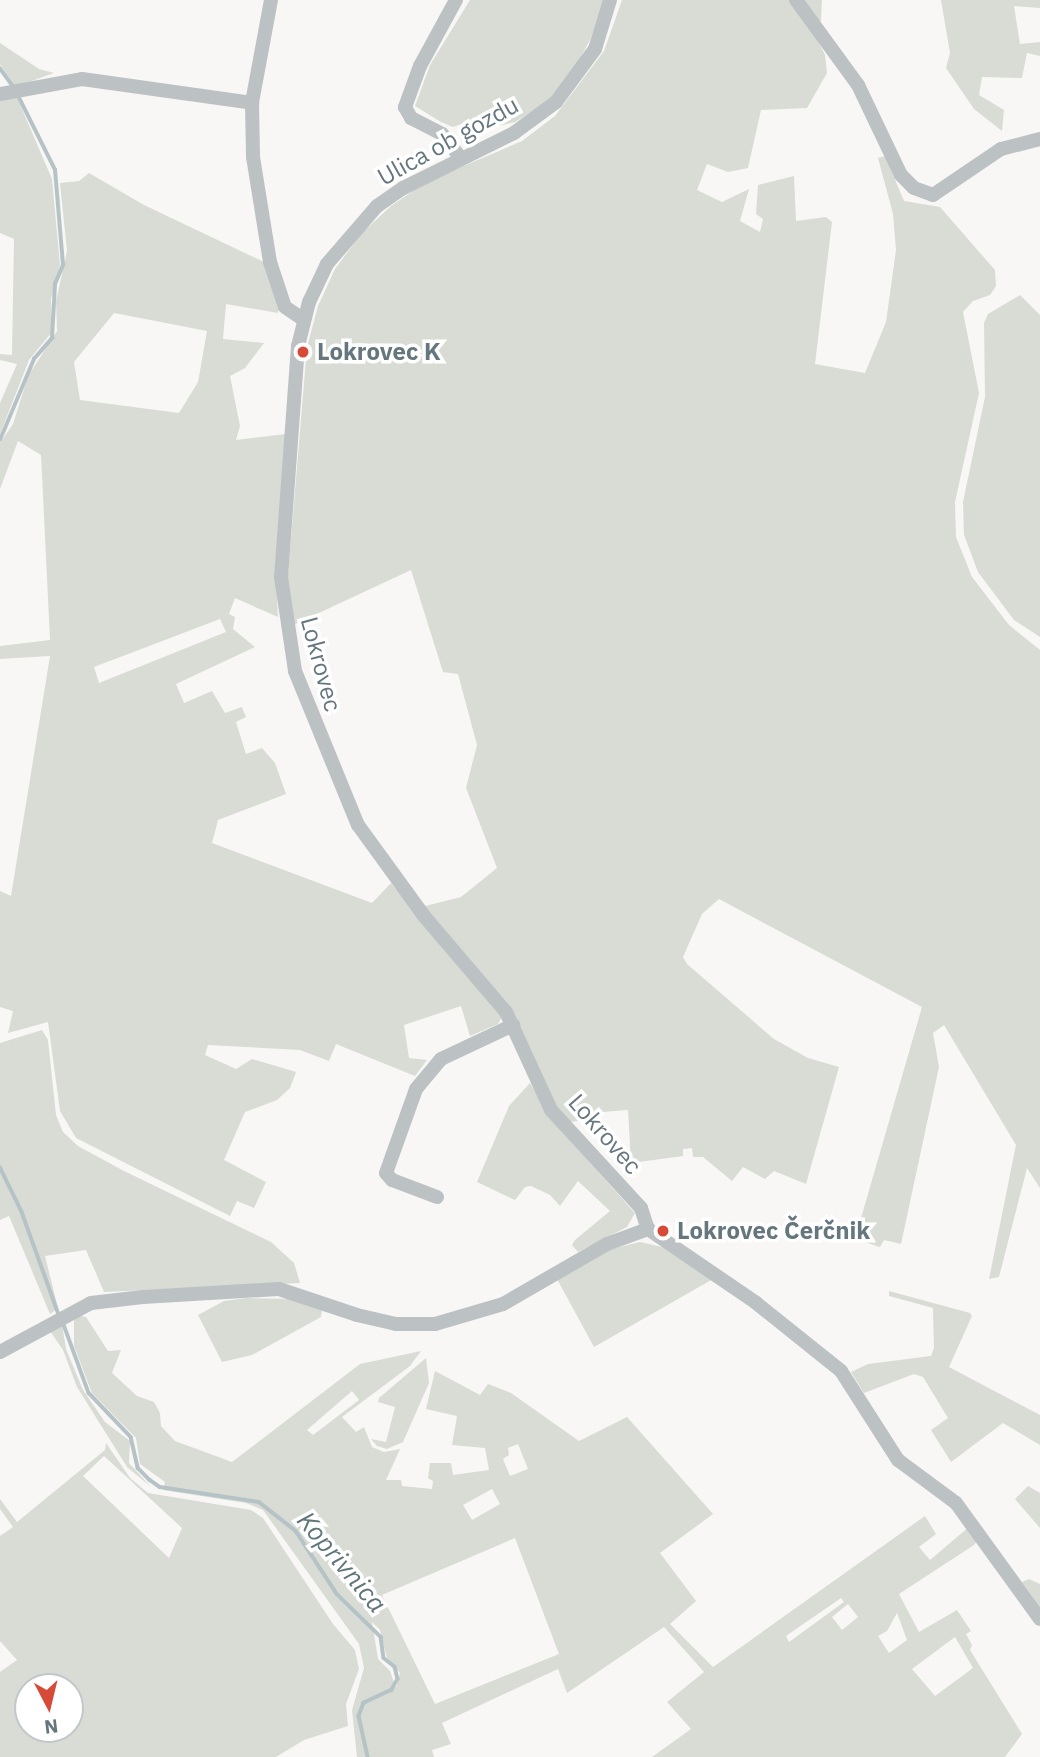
<!DOCTYPE html>
<meta charset="utf-8">
<style>
body{margin:0}
#map{position:relative;width:1040px;height:1757px;overflow:hidden;background:#f8f7f5;font-family:"IBM Plex Sans",sans-serif}
div>[style]{position:absolute}
[style*='--x']{left:calc(var(--x)*1px);top:calc(var(--y)*1px);width:calc(var(--w)*1px);rotate:calc(var(--a)*1deg)}
.green>*{inset:0;background:#d8dcd4}
.stream>*{height:3.5px;margin:-1.75px;padding:0 1.75px;transform-origin:1.75px;border-radius:1.75px;background:#b6c3c6}
.street>*{height:14px;margin:-7px;padding:0 7px;transform-origin:7px;border-radius:7px;background:#bcc2c4}
.dots>*{width:19px;height:19px;translate:-50% -50%;box-sizing:border-box;border:4px solid #fff;border-radius:50%}
span{translate:-50% -50%;white-space:nowrap;text-align:center;line-height:1.15;-webkit-text-stroke:7px #fff;paint-order:stroke}
.street-label{font-size:24px;color:#65767e}
.poi-label{font-size:24px;color:#65767e;font-weight:700}
.left{translate:0 -50%;text-align:left}
.water-label{font-size:26px;color:#607578;font-style:italic}
.north{position:absolute;left:14px;top:1673px;width:70px;height:70px;box-sizing:border-box;background:#fff;border:2px solid #c1c8cb;border-radius:50%;rotate:173deg;font-size:19px;font-weight:700;line-height:28px;text-align:center;color:#65767e}
.north::after{content:'';display:block;margin:auto;width:24px;height:32px;background:#d64a37;clip-path:polygon(50% 0,100% 100%,50% 72%,0 100%)}
</style>
<div id="map">
<div class="green">
<i style="clip-path:polygon(470px 0,603px 0,591px 38px,573px 71px,546px 103px,515px 122px,480px 130px,464px 123px,453px 127px,441px 122px,415px 106px,430px 65px)"></i>
<i style="clip-path:polygon(622px 0,789px 0,816px 37px,825px 55px,827px 73px,807px 108px,761px 110px,748px 168px,728px 172px,707px 164px,697px 190px,722px 202px,749px 189px,740px 221px,760px 232px,763px 219px,756px 214px,758px 185px,794px 176px,796px 221px,826px 217px,832px 222px,815px 364px,865px 373px,886px 322px,896px 250px,893px 214px,878px 158px,885px 156px,904px 201px,940px 207px,995px 270px,996px 286px,990px 295px,973px 301px,963px 312px,979px 393px,955px 502px,956px 537px,972px 577px,1009px 625px,1040px 650px,1040px 1188px,1027px 1168px,999px 1277px,989px 1279px,1016px 1145px,944px 1025px,933px 1033px,939px 1067px,901px 1244px,884px 1240px,880px 1247px,855px 1239px,922px 1007px,719px 899px,702px 914px,683px 957px,687px 964px,774px 1039px,808px 1058px,839px 1067px,806px 1184px,774px 1171px,765px 1179px,743px 1167px,732px 1181px,703px 1157px,693px 1157px,692px 1148px,683px 1149px,683px 1156px,631px 1163px,628px 1110px,590px 1113px,590px 1120px,569px 1122px,552px 1100px,506px 1001px,438px 927px,425px 906px,461px 897px,497px 868px,466px 788px,477px 745px,458px 674px,443px 672px,411px 570px,291px 626px,287px 587px,307px 347px,318px 306px,335px 269px,361px 234px,391px 206px,426px 182px,522px 141px,555px 116px,604px 51px)"></i>
<i style="clip-path:polygon(803px 0,822px 0,821px 21px,817px 22px)"></i>
<i style="clip-path:polygon(941px 0,1040px 0,1040px 8px,1014px 6px,1020px 44px,1040px 42px,1040px 56px,1027px 53px,1022px 78px,982px 77px,979px 95px,1004px 110px,1002px 131px,974px 109px,946px 68px,950px 53px)"></i>
<i style="clip-path:polygon(0 43px,39px 69px,54px 73px,15px 87px,0 64px)"></i>
<i style="clip-path:polygon(16px 95px,52px 179px,60px 265px,51px 299px,52px 332px,29px 360px,0 434px,0 403px,17px 364px,0 360px,0 354px,12px 355px,14px 239px,0 233px,0 98px)"></i>
<i style="clip-path:polygon(evenodd,89px 173px,144px 205px,266px 263px,279px 308px,278px 313px,226px 304px,223px 339px,264px 343px,245px 368px,230px 376px,240px 426px,236px 440px,286px 434px,276px 578px,278px 617px,235px 598px,229px 614px,235px 617px,233px 629px,255px 647px,176px 684px,184px 703px,212px 691px,225px 713px,242px 707px,246px 717px,236px 722px,246px 754px,262px 748px,275px 763px,286px 794px,218px 820px,212px 843px,372px 903px,391px 883px,502px 1017px,498px 1024px,470px 1036px,461px 1006px,404px 1025px,409px 1058px,427px 1060px,415px 1076px,336px 1044px,329px 1061px,300px 1050px,208px 1045px,205px 1055px,236px 1069px,252px 1059px,296px 1072px,290px 1088px,277px 1100px,245px 1112px,224px 1160px,266px 1182px,254px 1208px,237px 1201px,230px 1216px,76px 1138px,60px 1111px,48px 1022px,8px 1033px,13px 1011px,0 1007px,0 891px,11px 896px,50px 656px,0 659px,0 646px,50px 640px,41px 455px,18px 441px,0 489px,0 443px,13px 424px,28px 376px,57px 331px,56px 301px,67px 251px,60px 183px,79px 181px,89px 173px,114px 313px,207px 331px,198px 382px,179px 413px,80px 400px,74px 362px,114px 313px,89px 173px,220px 619px,226px 632px,99px 683px,94px 667px,220px 619px)"></i>
<i style="clip-path:polygon(1020px 295px,1040px 315px,1040px 637px,1014px 620px,978px 572px,964px 535px,963px 502px,985px 397px,984px 323px,988px 314px)"></i>
<i style="clip-path:polygon(42px 1030px,48px 1040px,56px 1115px,63px 1132px,78px 1146px,124px 1171px,271px 1242px,294px 1263px,300px 1283px,104px 1292px,86px 1250px,45px 1256px,58px 1308px,50px 1314px,9px 1216px,0 1220px,0 1043px)"></i>
<i style="clip-path:polygon(530px 1083px,555px 1124px,635px 1213px,627px 1227px,578px 1252px,572px 1245px,575px 1240px,610px 1211px,578px 1181px,560px 1206px,550px 1195px,531px 1186px,525px 1187px,515px 1200px,477px 1182px,509px 1106px)"></i>
<i style="clip-path:polygon(640px 1242px,662px 1247px,713px 1279px,594px 1347px,557px 1279px,611px 1249px)"></i>
<i style="clip-path:polygon(889px 1291px,970px 1313px,972px 1316px,949px 1367px,1040px 1415px,1040px 1445px,1003px 1423px,951px 1462px,931px 1430px,948px 1418px,923px 1377px,914px 1374px,864px 1393px,851px 1372px,868px 1364px,931px 1356px,934px 1348px,933px 1308px,889px 1296px)"></i>
<i style="clip-path:polygon(246px 1298px,300px 1299px,322px 1310px,321px 1317px,252px 1355px,222px 1362px,198px 1315px,224px 1301px)"></i>
<i style="clip-path:polygon(evenodd,78px 1315px,86px 1317px,108px 1351px,121px 1350px,112px 1373px,137px 1396px,154px 1402px,160px 1413px,161px 1426px,175px 1441px,232px 1462px,360px 1364px,421px 1351px,410px 1366px,342px 1417px,356px 1432px,364px 1427px,372px 1447px,384px 1452px,400px 1449px,386px 1480px,401px 1480px,402px 1486px,432px 1489px,433px 1481px,428px 1478px,430px 1463px,451px 1463px,453px 1475px,489px 1470px,485px 1448px,452px 1445px,457px 1416px,426px 1409px,435px 1371px,480px 1395px,488px 1384px,511px 1393px,579px 1441px,627px 1417px,713px 1514px,660px 1553px,696px 1601px,670px 1624px,713px 1667px,925px 1516px,936px 1534px,919px 1547px,930px 1560px,970px 1526px,977px 1541px,974px 1545px,899px 1594px,919px 1632px,957px 1610px,971px 1631px,966px 1634px,972px 1645px,970px 1650px,1022px 1734px,1005px 1757px,652px 1757px,691px 1729px,667px 1702px,704px 1672px,664px 1627px,567px 1693px,558px 1669px,442px 1723px,451px 1744px,432px 1750px,434px 1757px,357px 1757px,352px 1710px,364px 1668px,359px 1644px,263px 1510px,246px 1503px,163px 1490px,165px 1482px,140px 1464px,136px 1438px,92px 1393px,74px 1346px,74px 1317px,78px 1315px,352px 1391px,359px 1400px,313px 1435px,307px 1430px,352px 1391px,78px 1315px,518px 1444px,528px 1469px,510px 1476px,503px 1459px,509px 1455px,508px 1448px,518px 1444px,78px 1315px,492px 1489px,500px 1504px,472px 1520px,463px 1505px,492px 1489px,78px 1315px,515px 1538px,559px 1654px,435px 1704px,382px 1595px,515px 1538px,78px 1315px,841px 1598px,844px 1602px,789px 1642px,786px 1636px,841px 1598px,78px 1315px,848px 1604px,858px 1617px,842px 1630px,832px 1617px,848px 1604px,78px 1315px,897px 1613px,907px 1640px,889px 1653px,878px 1636px,887px 1631px,897px 1613px,78px 1315px,372px 1622px,380px 1630px,387px 1658px,400px 1673px,396px 1688px,390px 1671px,378px 1659px,372px 1622px,78px 1315px,955px 1637px,973px 1668px,935px 1696px,912px 1669px,955px 1637px)"></i>
<i style="clip-path:polygon(62px 1324px,66px 1349px,83px 1390px,105px 1422px,130px 1441px,129px 1463px,151px 1487px,127px 1467px,77px 1387px,63px 1350px,50px 1331px)"></i>
<i style="clip-path:polygon(426px 1358px,429px 1383px,403px 1442px,387px 1449px,377px 1446px,371px 1439px,386px 1442px,395px 1407px,378px 1402px,379px 1398px)"></i>
<i style="clip-path:polygon(evenodd,106px 1443px,130px 1478px,148px 1493px,251px 1510px,263px 1518px,333px 1624px,355px 1650px,359px 1669px,346px 1704px,348px 1726px,304px 1740px,276px 1757px,0 1757px,0 1672px,17px 1660px,0 1641px,0 1536px,13px 1527px,0 1509px,0 1499px,17px 1522px,105px 1450px,106px 1443px,104px 1456px,182px 1528px,169px 1558px,83px 1476px,104px 1456px,106px 1443px,28px 1687px,70px 1687px,70px 1729px,28px 1729px,28px 1687px)"></i>
<i style="clip-path:polygon(1028px 1486px,1040px 1493px,1040px 1528px,1015px 1499px)"></i>
<i style="clip-path:polygon(1029px 1579px,1040px 1584px,1040px 1607px,1022px 1582px)"></i>
</div>
<div class="stream">
<i style="--x:0;--y:68;--w:22;--a:54"></i>
<i style="--x:0;--y:440;--w:88;--a:-67.2"></i>
<i style="--x:34;--y:359;--w:28;--a:-49"></i>
<i style="--x:52;--y:338;--w:54;--a:-86.8"></i>
<i style="--x:55;--y:284;--w:21;--a:-67"></i>
<i style="--x:63;--y:265;--w:95;--a:-94.8"></i>
<i style="--x:55;--y:170;--w:83;--a:-116.6"></i>
<i style="--x:0;--y:1167;--w:50;--a:63.9"></i>
<i style="--x:22;--y:1212;--w:109;--a:70.2"></i>
<i style="--x:63;--y:1322;--w:76;--a:69.9"></i>
<i style="--x:89;--y:1393;--w:61;--a:46.3"></i>
<i style="--x:131;--y:1437;--w:32;--a:77"></i>
<i style="--x:138;--y:1468;--w:17;--a:45"></i>
<i style="--x:150;--y:1480;--w:12;--a:35"></i>
<i style="--x:160;--y:1487;--w:100;--a:8.6"></i>
<i style="--x:259;--y:1502;--w:47;--a:38.1"></i>
<i style="--x:296;--y:1531;--w:75;--a:56.9"></i>
<i style="--x:337;--y:1594;--w:62;--a:44.3"></i>
<i style="--x:381;--y:1637;--w:21;--a:82"></i>
<i style="--x:384;--y:1658;--w:14;--a:39"></i>
<i style="--x:395;--y:1667;--w:12;--a:76"></i>
<i style="--x:398;--y:1679;--w:13;--a:119"></i>
<i style="--x:392;--y:1690;--w:31;--a:155"></i>
<i style="--x:364;--y:1703;--w:14;--a:111"></i>
<i style="--x:359;--y:1716;--w:42;--a:77.6"></i>
</div>
<div class="street">
<i style="--x:271;--y:0;--w:105;--a:100.5"></i>
<i style="--x:252;--y:103;--w:54;--a:88.9"></i>
<i style="--x:253;--y:157;--w:106;--a:80.8"></i>
<i style="--x:270;--y:262;--w:47;--a:71.6"></i>
<i style="--x:285;--y:307;--w:23;--a:34"></i>
<i style="--x:456;--y:0;--w:75;--a:118.6"></i>
<i style="--x:420;--y:66;--w:44;--a:110.1"></i>
<i style="--x:405;--y:107;--w:13;--a:61"></i>
<i style="--x:411;--y:118;--w:35;--a:27"></i>
<i style="--x:442;--y:134;--w:29;--a:52"></i>
<i style="--x:610;--y:0;--w:51;--a:107"></i>
<i style="--x:595;--y:49;--w:66;--a:126.3"></i>
<i style="--x:556;--y:102;--w:52;--a:143.6"></i>
<i style="--x:514;--y:133;--w:124;--a:153.6"></i>
<i style="--x:403;--y:188;--w:32;--a:145"></i>
<i style="--x:377;--y:206;--w:77;--a:130.8"></i>
<i style="--x:327;--y:264;--w:42;--a:115.3"></i>
<i style="--x:309;--y:302;--w:45;--a:104"></i>
<i style="--x:298;--y:346;--w:232;--a:94.2"></i>
<i style="--x:281;--y:577;--w:95;--a:81.5"></i>
<i style="--x:295;--y:671;--w:166;--a:67.8"></i>
<i style="--x:358;--y:825;--w:112;--a:54"></i>
<i style="--x:424;--y:916;--w:126;--a:49.5"></i>
<i style="--x:506;--y:1012;--w:108;--a:65.3"></i>
<i style="--x:551;--y:1110;--w:133;--a:47.4"></i>
<i style="--x:641;--y:1208;--w:22;--a:72"></i>
<i style="--x:796;--y:0;--w:105;--a:53.9"></i>
<i style="--x:858;--y:85;--w:100;--a:64.5"></i>
<i style="--x:901;--y:175;--w:18;--a:45"></i>
<i style="--x:914;--y:188;--w:20;--a:20"></i>
<i style="--x:933;--y:195;--w:82;--a:-34.1"></i>
<i style="--x:1001;--y:149;--w:40;--a:-14.4"></i>
<i style="--x:0;--y:94;--w:83;--a:-10.4"></i>
<i style="--x:82;--y:79;--w:172;--a:8"></i>
<i style="--x:437;--y:1197;--w:48;--a:-159.3"></i>
<i style="--x:392;--y:1180;--w:9;--a:-131"></i>
<i style="--x:386;--y:1173;--w:89;--a:-70.3"></i>
<i style="--x:416;--y:1089;--w:39;--a:-50"></i>
<i style="--x:441;--y:1059;--w:80;--a:-25.3"></i>
<i style="--x:648;--y:1229;--w:130;--a:34.3"></i>
<i style="--x:755;--y:1302;--w:110;--a:38.7"></i>
<i style="--x:841;--y:1371;--w:106;--a:57.4"></i>
<i style="--x:898;--y:1460;--w:72;--a:36.6"></i>
<i style="--x:956;--y:1503;--w:143;--a:54.1"></i>
<i style="--x:0;--y:1352;--w:103;--a:-28.3"></i>
<i style="--x:91;--y:1303;--w:52;--a:-6.6"></i>
<i style="--x:143;--y:1297;--w:136;--a:-3.4"></i>
<i style="--x:279;--y:1289;--w:82;--a:18.4"></i>
<i style="--x:357;--y:1315;--w:40;--a:13"></i>
<i style="--x:396;--y:1324;--w:39;--a:0"></i>
<i style="--x:435;--y:1324;--w:71;--a:-16.4"></i>
<i style="--x:503;--y:1304;--w:120;--a:-30"></i>
<i style="--x:607;--y:1244;--w:44;--a:-20.1"></i>
</div>
<div class="dots">
<i style="left:303px;top:352px;background:#d64a37"></i>
<i style="left:663px;top:1231px;background:#d64a37"></i>
</div>
<div class="street-label">
<span style="left:448px;top:141px;rotate:-29deg">Ulica ob gozdu</span>
<span style="left:321px;top:664px;rotate:75deg">Lokrovec</span>
<span style="left:605px;top:1134px;rotate:49deg">Lokrovec</span>
</div>
<div class="poi-label">
<span class="left" style="left:317px;top:352px">Lokrovec K</span>
<span class="left" style="left:677px;top:1231px">Lokrovec Čerčnik</span>
</div>
<div class="water-label">
<span style="left:342px;top:1562px;rotate:50deg">Koprivnica</span>
</div>
<div class="north">N</div>
</div>
